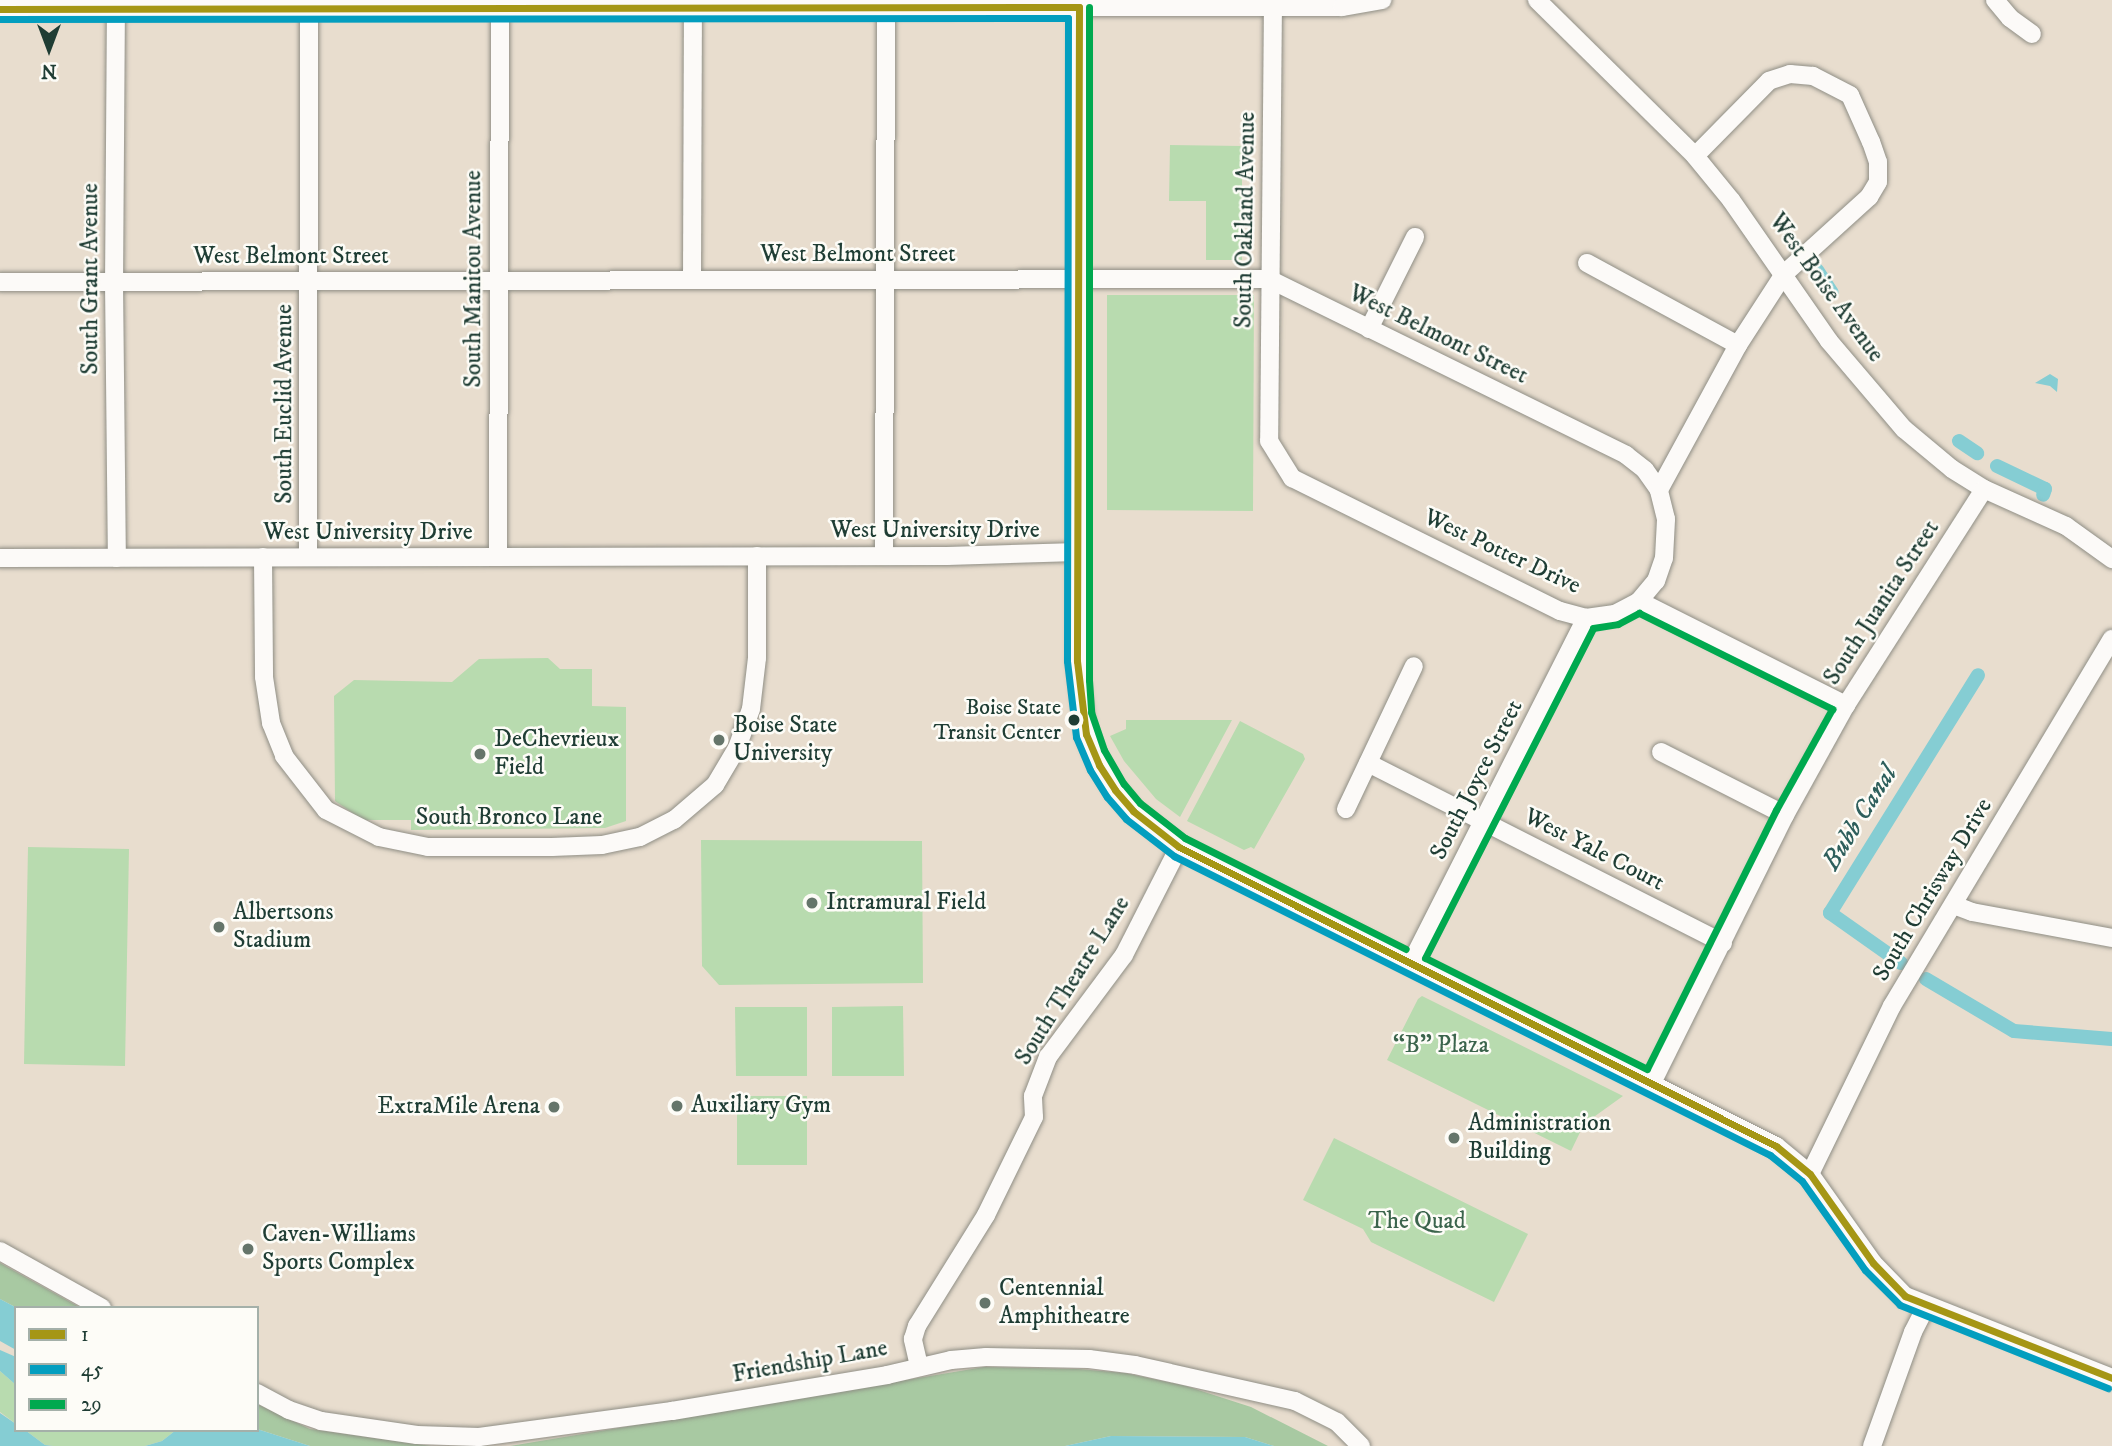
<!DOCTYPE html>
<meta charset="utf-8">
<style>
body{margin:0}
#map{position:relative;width:2112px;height:1446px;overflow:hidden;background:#e8ddce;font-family:"IM FELL DW Pica",serif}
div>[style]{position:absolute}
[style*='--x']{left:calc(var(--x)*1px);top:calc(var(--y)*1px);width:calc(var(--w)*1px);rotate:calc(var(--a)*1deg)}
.green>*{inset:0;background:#b8dbaf}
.forest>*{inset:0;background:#a8c9a2}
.water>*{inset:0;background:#85cdd3}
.canal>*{height:14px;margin:-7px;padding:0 7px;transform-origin:7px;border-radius:7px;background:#85cdd3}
.roads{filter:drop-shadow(0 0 2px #8f8e85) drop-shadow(0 0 2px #8f8e85)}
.minor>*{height:18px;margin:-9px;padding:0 9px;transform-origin:9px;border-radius:9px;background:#fcfaf8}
.bus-1>*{height:7px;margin:-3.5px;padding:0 3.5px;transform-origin:3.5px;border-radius:3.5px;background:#a59615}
.bus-2>*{height:7px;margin:-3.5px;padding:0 3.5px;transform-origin:3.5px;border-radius:3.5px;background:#039ebf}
.bus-3>*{height:7px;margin:-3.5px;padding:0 3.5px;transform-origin:3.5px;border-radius:3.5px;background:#00a94f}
.dots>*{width:19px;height:19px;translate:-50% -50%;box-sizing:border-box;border:4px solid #fdfcf7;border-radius:50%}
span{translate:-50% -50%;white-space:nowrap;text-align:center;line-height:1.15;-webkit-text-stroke:5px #fdfcf7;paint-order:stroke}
.bus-label{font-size:22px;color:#1f3d34}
.right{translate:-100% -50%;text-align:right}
.street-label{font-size:24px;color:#1f3d34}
.poi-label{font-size:24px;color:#1f3d34}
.left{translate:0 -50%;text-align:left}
.park-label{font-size:24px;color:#3b644c}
.water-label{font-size:26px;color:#2e5f5c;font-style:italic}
.legend{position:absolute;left:14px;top:1306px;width:245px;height:126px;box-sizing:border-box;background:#fdfcf7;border:2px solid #a4b0a9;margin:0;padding:9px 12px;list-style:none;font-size:21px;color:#1f3d34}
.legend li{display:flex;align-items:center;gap:14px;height:35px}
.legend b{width:35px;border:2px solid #a4b0a9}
.north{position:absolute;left:14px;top:14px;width:70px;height:70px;-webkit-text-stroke:5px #fdfcf7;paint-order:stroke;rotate:180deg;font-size:19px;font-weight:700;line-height:28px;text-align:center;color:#1f3d34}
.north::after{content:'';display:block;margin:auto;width:24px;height:32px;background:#1f3d34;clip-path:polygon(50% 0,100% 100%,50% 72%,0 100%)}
</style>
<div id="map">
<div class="green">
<i style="clip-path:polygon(1170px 145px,1242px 146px,1242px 260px,1206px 260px,1206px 201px,1169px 201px)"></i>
<i style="clip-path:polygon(1107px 295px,1254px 295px,1253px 511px,1107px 510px)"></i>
<i style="clip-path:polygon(548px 658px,560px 669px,592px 669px,592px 706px,626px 707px,626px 821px,605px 828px,411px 830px,411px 820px,363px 820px,335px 801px,334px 696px,354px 680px,452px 682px,479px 659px)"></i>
<i style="clip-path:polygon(1126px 720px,1232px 720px,1180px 817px,1156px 799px,1124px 761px,1110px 736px,1126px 729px)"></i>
<i style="clip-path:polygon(1240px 721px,1303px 754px,1305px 759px,1254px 849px,1251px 847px,1244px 850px,1187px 821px)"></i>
<i style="clip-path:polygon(701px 840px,922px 841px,923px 983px,719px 985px,702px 966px)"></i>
<i style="clip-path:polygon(28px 847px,129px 849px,125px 1066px,24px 1064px)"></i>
<i style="clip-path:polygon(1422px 996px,1623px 1096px,1584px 1124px,1571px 1151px,1387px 1060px,1418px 999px)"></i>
<i style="clip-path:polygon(903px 1006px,904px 1076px,832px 1076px,832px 1007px)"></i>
<i style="clip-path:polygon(735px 1007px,807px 1007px,807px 1076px,736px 1076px)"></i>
<i style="clip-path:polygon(737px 1096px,807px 1096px,807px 1165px,737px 1165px)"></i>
<i style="clip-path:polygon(1334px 1138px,1528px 1234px,1494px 1302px,1371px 1242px,1363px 1229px,1303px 1200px)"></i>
<i style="clip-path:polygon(0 1371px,16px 1385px,16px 1424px,0 1412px)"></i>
<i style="clip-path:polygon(25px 1430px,176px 1430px,162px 1441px,145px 1446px,53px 1446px,45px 1445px)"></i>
</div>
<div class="forest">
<i style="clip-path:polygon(0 1263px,81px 1308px,17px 1308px,0 1299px)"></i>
<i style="clip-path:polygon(984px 1367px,1078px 1369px,1125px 1373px,1186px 1386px,1251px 1407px,1328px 1446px,1274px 1446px,1245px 1437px,1111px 1436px,1065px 1446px,510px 1446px)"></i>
<i style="clip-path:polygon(257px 1404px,310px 1429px,431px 1446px,310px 1446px,257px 1429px)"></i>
</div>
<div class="water">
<i style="clip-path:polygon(2050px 374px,2058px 379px,2057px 392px,2050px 386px,2035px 383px)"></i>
<i style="clip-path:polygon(0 1299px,17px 1308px,16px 1350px,0 1341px)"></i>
<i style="clip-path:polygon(0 1350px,16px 1357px,16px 1385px,0 1371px)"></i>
<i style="clip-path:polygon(0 1413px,16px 1424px,16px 1430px,25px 1430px,45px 1445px,53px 1446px,0 1446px)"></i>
<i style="clip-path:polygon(257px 1429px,310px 1446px,145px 1446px,162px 1441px,176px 1430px)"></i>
<i style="clip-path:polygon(1111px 1436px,1245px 1437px,1274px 1446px,1065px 1446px)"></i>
</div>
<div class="canal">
<i style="--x:1817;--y:270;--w:27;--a:57"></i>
<i style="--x:1959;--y:441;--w:22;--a:34"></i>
<i style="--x:1997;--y:466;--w:53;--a:25.6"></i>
<i style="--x:2045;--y:489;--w:6;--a:108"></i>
<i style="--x:1901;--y:963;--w:87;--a:-144.8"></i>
<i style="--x:1830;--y:913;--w:280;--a:-58.1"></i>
<i style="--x:1926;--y:979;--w:102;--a:30.6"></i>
<i style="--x:2014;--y:1031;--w:98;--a:4.7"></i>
</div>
<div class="roads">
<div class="minor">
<i style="--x:116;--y:0;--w:282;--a:90.4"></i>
<i style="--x:114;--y:282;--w:276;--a:89.4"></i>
<i style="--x:1079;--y:0;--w:661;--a:90.17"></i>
<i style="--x:1077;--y:661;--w:74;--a:83"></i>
<i style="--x:1086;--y:734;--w:34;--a:67"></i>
<i style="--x:1099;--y:765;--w:30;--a:57"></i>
<i style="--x:1115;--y:790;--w:28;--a:49"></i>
<i style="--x:1133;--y:811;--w:58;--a:38"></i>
<i style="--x:1179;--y:847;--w:668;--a:26.6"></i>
<i style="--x:1776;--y:1146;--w:44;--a:39.5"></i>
<i style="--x:1810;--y:1174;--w:109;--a:54.7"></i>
<i style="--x:1873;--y:1263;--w:46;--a:45.9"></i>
<i style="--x:1905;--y:1296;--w:223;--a:21.6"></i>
<i style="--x:1273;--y:0;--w:441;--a:90.5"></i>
<i style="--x:1269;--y:441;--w:44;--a:58.1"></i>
<i style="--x:1292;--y:478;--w:299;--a:26.4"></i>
<i style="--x:1560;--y:611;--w:27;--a:15"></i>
<i style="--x:1586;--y:618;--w:29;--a:-8"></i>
<i style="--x:1615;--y:614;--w:27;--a:-28"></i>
<i style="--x:1639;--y:601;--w:232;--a:26.7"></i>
<i style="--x:1537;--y:0;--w:222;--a:44.6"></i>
<i style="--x:1695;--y:156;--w:57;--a:50.7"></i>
<i style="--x:1731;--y:200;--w:172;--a:55.2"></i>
<i style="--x:1829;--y:341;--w:116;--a:49.6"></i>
<i style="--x:1904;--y:429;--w:62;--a:39.8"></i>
<i style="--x:1952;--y:469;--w:38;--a:32"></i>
<i style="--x:1984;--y:489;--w:90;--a:24.3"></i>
<i style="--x:2066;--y:526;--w:57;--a:35.7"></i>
<i style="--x:1995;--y:0;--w:23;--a:50"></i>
<i style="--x:2010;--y:18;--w:27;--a:36"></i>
<i style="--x:0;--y:9;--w:1342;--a:-0.09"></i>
<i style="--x:1342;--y:7;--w:41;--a:-9.9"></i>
<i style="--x:1587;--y:263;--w:172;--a:28.5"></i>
<i style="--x:692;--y:280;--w:280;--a:-89.8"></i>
<i style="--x:0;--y:282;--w:1269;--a:-0.14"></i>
<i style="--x:1269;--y:279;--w:398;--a:26.2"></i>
<i style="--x:1626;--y:455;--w:24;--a:38"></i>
<i style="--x:1645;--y:470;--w:24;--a:55"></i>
<i style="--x:1369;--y:329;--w:103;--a:-63.4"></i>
<i style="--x:884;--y:556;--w:556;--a:-89.79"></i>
<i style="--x:263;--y:557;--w:120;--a:89.5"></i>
<i style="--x:264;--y:677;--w:47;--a:81.3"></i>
<i style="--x:271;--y:723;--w:35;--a:68"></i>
<i style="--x:284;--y:756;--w:68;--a:52.1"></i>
<i style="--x:326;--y:810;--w:59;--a:27"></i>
<i style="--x:379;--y:837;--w:50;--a:11.5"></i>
<i style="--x:428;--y:847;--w:124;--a:0"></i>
<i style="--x:552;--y:847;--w:50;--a:-2.3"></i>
<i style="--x:602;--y:845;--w:39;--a:-12"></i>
<i style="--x:640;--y:837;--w:38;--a:-27"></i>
<i style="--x:674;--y:820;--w:54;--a:-40.5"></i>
<i style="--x:715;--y:785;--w:43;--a:-59.3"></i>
<i style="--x:737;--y:748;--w:41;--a:-70.3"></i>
<i style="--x:751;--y:709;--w:51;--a:-83.3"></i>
<i style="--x:757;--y:658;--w:102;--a:-90"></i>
<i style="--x:308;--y:557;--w:557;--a:-89.9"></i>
<i style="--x:498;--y:557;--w:557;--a:-89.79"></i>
<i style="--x:0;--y:558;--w:947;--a:-0.12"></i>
<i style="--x:947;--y:556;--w:130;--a:-1.8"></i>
<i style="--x:1639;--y:601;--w:26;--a:-50"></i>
<i style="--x:1656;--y:581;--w:24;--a:-71"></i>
<i style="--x:1664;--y:558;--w:39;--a:-87"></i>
<i style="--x:1666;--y:519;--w:30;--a:-104"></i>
<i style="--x:1659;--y:490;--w:165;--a:-61.4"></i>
<i style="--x:1738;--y:345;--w:85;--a:-57.1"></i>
<i style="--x:1784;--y:274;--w:115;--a:-42.2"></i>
<i style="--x:1869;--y:197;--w:17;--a:-59"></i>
<i style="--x:1878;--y:182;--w:20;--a:-90"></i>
<i style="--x:1878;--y:162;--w:21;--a:-109"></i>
<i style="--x:1871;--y:142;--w:51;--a:-114.1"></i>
<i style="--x:1850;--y:95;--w:42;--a:-152.8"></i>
<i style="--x:1813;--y:76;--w:23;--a:-175"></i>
<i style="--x:1790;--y:74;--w:22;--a:162"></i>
<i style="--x:1769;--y:81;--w:105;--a:134.6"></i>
<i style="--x:1661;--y:752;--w:139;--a:26.9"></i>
<i style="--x:1368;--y:763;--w:398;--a:26.9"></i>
<i style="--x:1346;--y:809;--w:158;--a:-64.6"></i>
<i style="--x:1954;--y:905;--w:19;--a:21"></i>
<i style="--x:1972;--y:912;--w:142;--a:10.5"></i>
<i style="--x:1411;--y:963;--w:387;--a:-63.1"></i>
<i style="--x:1652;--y:1083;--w:299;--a:-63.6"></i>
<i style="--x:1785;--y:815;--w:126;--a:-61"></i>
<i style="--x:1846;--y:705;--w:256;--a:-57.4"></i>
<i style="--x:1810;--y:1174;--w:187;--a:-64"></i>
<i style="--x:1892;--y:1006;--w:428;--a:-59.1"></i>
<i style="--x:0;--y:1251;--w:117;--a:29.2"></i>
<i style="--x:919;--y:1366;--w:28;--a:-103"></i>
<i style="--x:913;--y:1339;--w:14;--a:-73"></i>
<i style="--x:917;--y:1326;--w:131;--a:-58.1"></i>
<i style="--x:986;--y:1215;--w:109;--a:-63.9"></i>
<i style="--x:1034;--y:1117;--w:21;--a:-93"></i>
<i style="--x:1033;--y:1096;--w:42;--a:-69"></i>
<i style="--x:1048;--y:1057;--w:127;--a:-53.3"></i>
<i style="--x:1124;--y:955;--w:121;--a:-63"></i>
<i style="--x:257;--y:1393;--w:36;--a:28"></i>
<i style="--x:289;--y:1410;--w:34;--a:19"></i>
<i style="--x:321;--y:1421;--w:97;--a:8.3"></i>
<i style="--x:417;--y:1435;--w:62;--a:1.8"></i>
<i style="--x:479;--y:1437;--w:195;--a:-7.7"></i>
<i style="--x:672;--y:1411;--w:218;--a:-9.5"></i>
<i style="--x:887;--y:1375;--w:66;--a:-13.2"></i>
<i style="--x:951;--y:1360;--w:35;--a:-5"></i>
<i style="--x:986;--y:1357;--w:103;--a:1.1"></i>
<i style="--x:1089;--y:1359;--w:46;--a:7.4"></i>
<i style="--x:1135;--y:1365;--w:164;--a:12.7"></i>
<i style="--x:1295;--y:1401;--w:47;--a:26.6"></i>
<i style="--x:1337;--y:1422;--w:34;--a:45"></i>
<i style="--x:1872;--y:1446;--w:121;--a:-70.2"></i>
<i style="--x:1913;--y:1332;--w:28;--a:-63"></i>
</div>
</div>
<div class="bus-1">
<i style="--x:1079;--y:7;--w:654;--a:90.18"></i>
<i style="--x:1077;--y:661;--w:74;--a:83"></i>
<i style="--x:1086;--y:734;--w:34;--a:67"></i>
<i style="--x:1099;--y:765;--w:30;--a:57"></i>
<i style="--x:1115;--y:790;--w:28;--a:49"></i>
<i style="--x:1133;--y:811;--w:58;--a:38"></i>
<i style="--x:1179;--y:847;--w:668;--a:26.6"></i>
<i style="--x:1776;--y:1146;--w:44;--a:39.5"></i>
<i style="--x:1810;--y:1174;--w:109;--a:54.7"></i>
<i style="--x:1873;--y:1263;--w:46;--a:45.9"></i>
<i style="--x:1905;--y:1296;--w:223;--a:21.6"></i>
<i style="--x:0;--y:9;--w:1079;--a:-0.11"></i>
</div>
<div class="bus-2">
<i style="--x:0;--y:19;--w:1068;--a:-0.05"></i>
<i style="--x:1068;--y:18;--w:643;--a:90.09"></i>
<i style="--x:1067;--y:661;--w:77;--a:83.2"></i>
<i style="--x:1076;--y:737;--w:36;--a:67"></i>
<i style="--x:1090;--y:770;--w:32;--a:58"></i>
<i style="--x:1107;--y:797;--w:29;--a:49"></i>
<i style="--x:1126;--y:819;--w:61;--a:37.6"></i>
<i style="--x:1174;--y:856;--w:667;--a:26.64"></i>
<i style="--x:1770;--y:1155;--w:41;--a:39.1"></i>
<i style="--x:1802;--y:1181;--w:109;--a:54.7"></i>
<i style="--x:1865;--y:1270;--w:49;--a:45"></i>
<i style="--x:1900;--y:1305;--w:224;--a:21.8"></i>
</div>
<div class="bus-3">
<i style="--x:1089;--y:7;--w:673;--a:90"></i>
<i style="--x:1089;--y:680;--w:32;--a:86"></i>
<i style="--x:1091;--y:712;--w:40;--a:71.1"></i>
<i style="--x:1104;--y:750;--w:39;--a:60"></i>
<i style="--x:1124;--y:784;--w:25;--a:50"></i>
<i style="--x:1140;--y:803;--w:57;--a:37.9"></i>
<i style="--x:1185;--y:838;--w:247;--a:26.7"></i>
<i style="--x:1639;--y:613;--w:216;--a:26.4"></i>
<i style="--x:1832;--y:709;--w:115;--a:119"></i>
<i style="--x:1776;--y:810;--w:289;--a:116.5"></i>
<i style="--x:1647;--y:1069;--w:248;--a:-153.4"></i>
<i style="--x:1425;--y:958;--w:370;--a:-63"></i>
<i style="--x:1593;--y:628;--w:25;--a:-9"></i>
<i style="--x:1618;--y:624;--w:24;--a:-28"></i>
</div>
<div class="dots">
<i style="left:1074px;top:720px;background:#1f3d34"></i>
<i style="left:719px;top:740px;background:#65756a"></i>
<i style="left:480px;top:754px;background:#65756a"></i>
<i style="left:812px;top:903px;background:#65756a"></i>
<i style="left:219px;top:927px;background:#65756a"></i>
<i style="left:677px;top:1106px;background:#65756a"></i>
<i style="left:554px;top:1107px;background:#65756a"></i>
<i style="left:1454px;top:1138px;background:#65756a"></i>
<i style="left:248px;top:1249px;background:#65756a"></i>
<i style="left:985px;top:1303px;background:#65756a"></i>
</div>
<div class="bus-label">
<span class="right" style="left:1061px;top:720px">Boise State<br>Transit Center</span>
</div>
<div class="street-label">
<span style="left:1246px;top:220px;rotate:-89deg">South Oakland Avenue</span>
<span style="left:858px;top:255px">West Belmont Street</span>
<span style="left:291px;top:257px">West Belmont Street</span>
<span style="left:91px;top:279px;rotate:-90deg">South Grant Avenue</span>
<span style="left:474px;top:279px;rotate:-90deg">South Manitou Avenue</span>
<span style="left:1826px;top:288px;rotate:54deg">West Boise Avenue</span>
<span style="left:1438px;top:335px;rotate:26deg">West Belmont Street</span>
<span style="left:285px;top:404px;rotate:-90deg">South Euclid Avenue</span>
<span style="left:935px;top:531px">West University Drive</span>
<span style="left:368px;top:533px">West University Drive</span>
<span style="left:1502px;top:552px;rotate:25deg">West Potter Drive</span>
<span style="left:1882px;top:603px;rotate:-57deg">South Juanita Street</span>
<span style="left:1477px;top:780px;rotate:-63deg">South Joyce Street</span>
<span style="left:509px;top:818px">South Bronco Lane</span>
<span style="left:1594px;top:850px;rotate:27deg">West Yale Court</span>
<span style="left:1933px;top:890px;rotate:-59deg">South Chrisway Drive</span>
<span style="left:1073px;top:981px;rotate:-58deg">South Theatre Lane</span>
<span style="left:810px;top:1362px;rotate:-10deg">Friendship Lane</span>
</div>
<div class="poi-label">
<span class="left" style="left:733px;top:740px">Boise State<br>University</span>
<span class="left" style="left:494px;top:754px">DeChevrieux<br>Field</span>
<span class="left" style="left:826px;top:903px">Intramural Field</span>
<span class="left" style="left:233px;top:927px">Albertsons<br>Stadium</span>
<span class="left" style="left:691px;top:1106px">Auxiliary Gym</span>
<span class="right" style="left:540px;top:1107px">ExtraMile Arena</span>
<span class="left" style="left:1468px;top:1138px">Administration<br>Building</span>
<span class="left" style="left:262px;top:1249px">Caven-Williams<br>Sports Complex</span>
<span class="left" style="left:999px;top:1303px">Centennial<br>Amphitheatre</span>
</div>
<div class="park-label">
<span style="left:1441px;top:1046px">“B” Plaza</span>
<span style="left:1417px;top:1222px">The Quad</span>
</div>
<div class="water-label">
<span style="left:1860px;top:818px;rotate:-58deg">Bubb Canal</span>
</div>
<ul class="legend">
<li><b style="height:9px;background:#a59615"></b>1</li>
<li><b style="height:9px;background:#039ebf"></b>45</li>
<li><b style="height:9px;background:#00a94f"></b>29</li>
</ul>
<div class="north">N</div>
</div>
